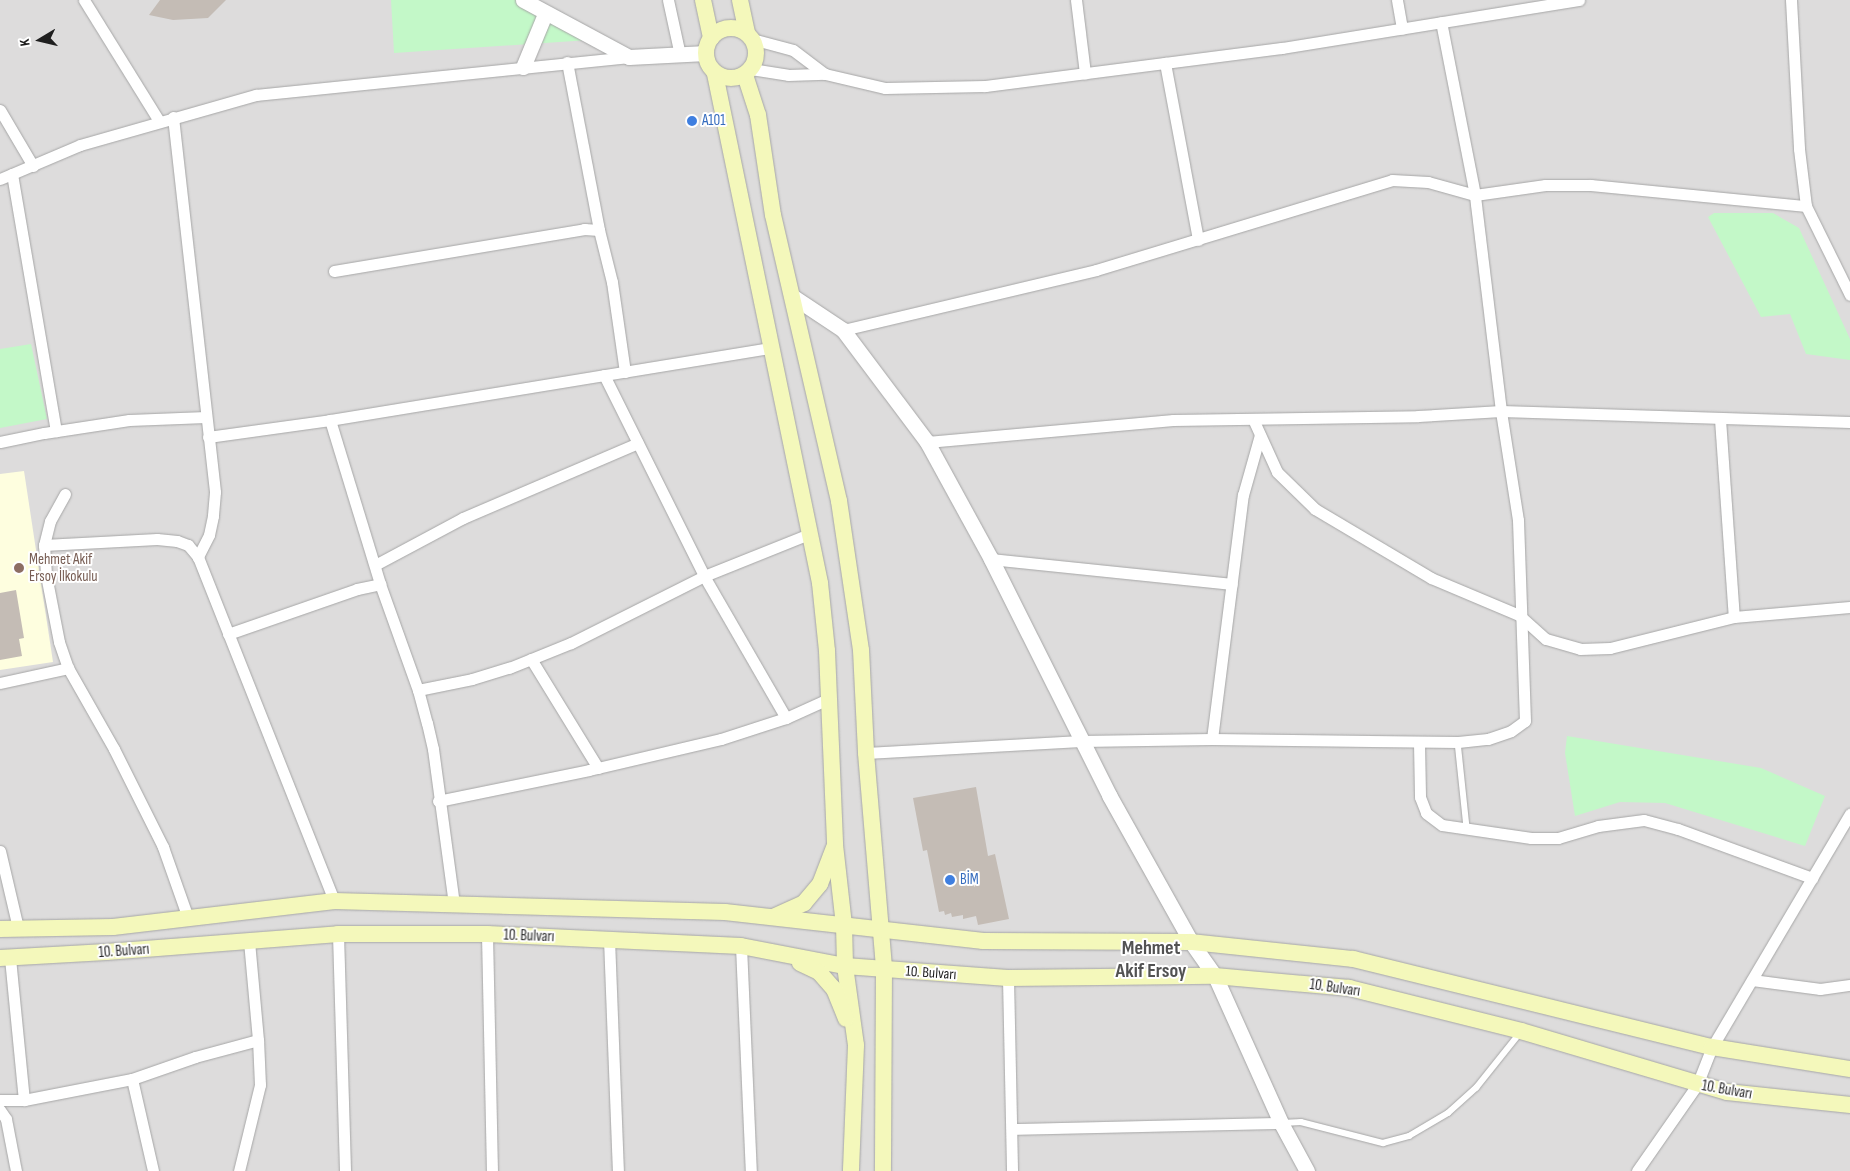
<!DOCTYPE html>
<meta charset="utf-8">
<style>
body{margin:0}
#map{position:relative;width:1850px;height:1171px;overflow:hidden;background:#efece5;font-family:"Sofia Sans Condensed",sans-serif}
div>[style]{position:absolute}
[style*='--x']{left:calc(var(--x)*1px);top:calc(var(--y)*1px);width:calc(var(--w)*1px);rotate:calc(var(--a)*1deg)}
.residential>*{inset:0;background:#dddcdc}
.education>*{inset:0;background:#fefedf}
.park>*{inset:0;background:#c3f8c8}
.building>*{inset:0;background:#c4bcb5}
.roads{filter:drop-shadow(0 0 1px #a6a6a6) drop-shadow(0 0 1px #a6a6a6)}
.service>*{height:5.5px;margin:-2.75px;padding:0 2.75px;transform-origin:2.75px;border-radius:2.75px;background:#fff}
.minor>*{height:11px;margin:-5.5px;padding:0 5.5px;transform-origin:5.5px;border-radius:5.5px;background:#fff}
.tertiary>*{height:15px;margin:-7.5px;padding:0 7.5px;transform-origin:7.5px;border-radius:7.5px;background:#fff}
.secondary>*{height:16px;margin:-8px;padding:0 8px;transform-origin:8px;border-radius:8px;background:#f4f8bb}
.secondary>.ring{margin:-8px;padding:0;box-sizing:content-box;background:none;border:16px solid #f4f8bb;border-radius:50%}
.dots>*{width:14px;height:14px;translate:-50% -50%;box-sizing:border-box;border:2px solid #fff;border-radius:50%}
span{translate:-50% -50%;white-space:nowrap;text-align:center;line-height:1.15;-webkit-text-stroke:4px #fff;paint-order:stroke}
.shop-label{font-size:15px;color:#366cbe}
.left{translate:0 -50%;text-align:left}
.education-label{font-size:15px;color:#785e54}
.street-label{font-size:15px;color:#1f1f1f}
.district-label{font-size:20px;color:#525252;font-weight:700}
.north{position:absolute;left:15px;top:15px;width:50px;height:50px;-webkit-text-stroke:4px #fff;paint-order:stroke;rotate:261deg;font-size:14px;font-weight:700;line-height:20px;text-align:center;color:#1f1f1f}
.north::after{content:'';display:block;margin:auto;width:18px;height:22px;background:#1f1f1f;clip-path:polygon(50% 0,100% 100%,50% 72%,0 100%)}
</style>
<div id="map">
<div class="residential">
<i style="clip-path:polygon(0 0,1850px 0,1850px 1171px,0 1171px)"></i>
</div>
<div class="education">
<i style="clip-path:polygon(24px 471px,53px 662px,0 670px,0 474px)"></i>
</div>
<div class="park">
<i style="clip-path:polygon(391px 0,519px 0,589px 40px,394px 53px)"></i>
<i style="clip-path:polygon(1714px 213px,1773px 213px,1799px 228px,1850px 339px,1850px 360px,1806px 354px,1790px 314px,1761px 317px,1708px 217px)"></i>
<i style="clip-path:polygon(31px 344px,47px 419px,0 428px,0 349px)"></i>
<i style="clip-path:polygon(1567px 736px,1761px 768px,1825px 796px,1805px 846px,1665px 803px,1620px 802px,1575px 816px,1565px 753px)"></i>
</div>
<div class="building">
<i style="clip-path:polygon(160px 0,226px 0,208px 18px,173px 20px,149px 15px)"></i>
<i style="clip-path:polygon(16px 590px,24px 638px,19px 639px,22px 656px,0 660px,0 593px)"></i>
<i style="clip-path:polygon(976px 787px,988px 856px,995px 854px,1009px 919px,978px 925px,976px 916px,963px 919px,963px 915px,952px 917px,951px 913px,945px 915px,944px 911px,939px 912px,927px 850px,923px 851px,913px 798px)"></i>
</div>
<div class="roads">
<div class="service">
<i style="--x:1458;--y:742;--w:86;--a:84"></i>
<i style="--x:1282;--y:1123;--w:19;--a:-3"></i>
<i style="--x:1301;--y:1122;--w:85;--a:14.4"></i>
<i style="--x:1383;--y:1143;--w:27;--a:-15"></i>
<i style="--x:1409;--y:1136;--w:45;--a:-30.5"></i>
<i style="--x:1448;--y:1113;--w:38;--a:-42"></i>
<i style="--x:1476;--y:1088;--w:70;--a:-51.3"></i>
</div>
<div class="minor">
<i style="--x:84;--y:0;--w:142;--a:58.2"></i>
<i style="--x:668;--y:0;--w:56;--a:77.7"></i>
<i style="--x:1076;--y:0;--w:74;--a:83"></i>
<i style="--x:1397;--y:0;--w:29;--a:80"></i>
<i style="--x:1791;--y:0;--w:149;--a:86.9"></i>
<i style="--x:1799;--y:149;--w:57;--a:83"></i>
<i style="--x:1806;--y:206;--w:99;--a:63.7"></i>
<i style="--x:752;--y:39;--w:42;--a:15"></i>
<i style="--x:793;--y:50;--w:40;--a:37"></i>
<i style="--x:567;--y:62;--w:171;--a:79.2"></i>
<i style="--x:1165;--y:63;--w:180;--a:79.4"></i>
<i style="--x:751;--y:69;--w:37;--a:9"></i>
<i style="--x:788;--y:75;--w:37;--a:-2"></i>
<i style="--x:825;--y:74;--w:62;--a:13.1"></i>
<i style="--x:885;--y:88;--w:100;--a:-1.1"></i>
<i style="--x:985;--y:86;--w:299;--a:-7.3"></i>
<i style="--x:1282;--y:48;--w:301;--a:-9.2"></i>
<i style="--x:0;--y:110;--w:65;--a:59.5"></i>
<i style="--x:173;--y:117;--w:377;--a:83.6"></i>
<i style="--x:215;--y:492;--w:24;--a:95"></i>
<i style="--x:213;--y:516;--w:19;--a:102"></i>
<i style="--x:209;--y:535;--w:25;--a:117"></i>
<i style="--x:12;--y:174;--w:261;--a:80.3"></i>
<i style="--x:0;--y:179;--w:87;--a:-23"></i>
<i style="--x:80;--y:145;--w:183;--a:-15.9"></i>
<i style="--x:256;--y:95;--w:375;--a:-5.8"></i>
<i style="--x:334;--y:271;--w:254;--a:-9.5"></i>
<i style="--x:584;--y:229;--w:15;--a:4"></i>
<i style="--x:599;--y:230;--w:54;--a:76"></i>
<i style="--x:612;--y:282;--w:91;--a:81.8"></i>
<i style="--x:843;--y:330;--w:260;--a:-13.3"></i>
<i style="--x:1096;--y:270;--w:309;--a:-16.9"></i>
<i style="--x:1392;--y:180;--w:36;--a:3"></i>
<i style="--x:1428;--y:182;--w:49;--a:15.5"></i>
<i style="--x:1475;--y:195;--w:71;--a:-8.1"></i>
<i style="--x:1545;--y:185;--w:46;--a:0"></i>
<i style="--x:1591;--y:185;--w:216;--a:5.6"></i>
<i style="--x:604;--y:375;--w:225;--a:63.5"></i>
<i style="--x:704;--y:576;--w:164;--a:60"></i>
<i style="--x:1253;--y:419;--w:58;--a:65.6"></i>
<i style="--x:1277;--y:472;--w:53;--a:44.2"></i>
<i style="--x:1315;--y:509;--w:135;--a:30.7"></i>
<i style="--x:1431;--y:578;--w:95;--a:22.8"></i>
<i style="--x:1519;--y:615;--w:36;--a:42"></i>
<i style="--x:1546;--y:639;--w:35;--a:16"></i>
<i style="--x:1580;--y:649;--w:30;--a:-2"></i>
<i style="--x:1610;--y:648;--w:128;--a:-14"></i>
<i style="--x:1734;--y:617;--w:116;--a:-4.9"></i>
<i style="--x:1720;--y:419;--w:198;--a:86"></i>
<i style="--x:330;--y:420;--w:171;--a:73"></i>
<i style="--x:380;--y:584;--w:113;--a:70.3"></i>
<i style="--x:418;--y:690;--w:34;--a:75"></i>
<i style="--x:427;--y:723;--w:27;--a:77"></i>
<i style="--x:433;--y:749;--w:157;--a:82.3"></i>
<i style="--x:208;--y:437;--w:123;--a:-7.9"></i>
<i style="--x:330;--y:420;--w:447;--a:-9.3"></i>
<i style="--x:0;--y:442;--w:45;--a:-11.6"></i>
<i style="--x:44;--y:433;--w:86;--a:-8.7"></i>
<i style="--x:129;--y:420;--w:77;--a:-2.2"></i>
<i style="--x:927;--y:442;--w:247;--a:-5.1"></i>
<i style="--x:1173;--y:420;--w:245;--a:-0.9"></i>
<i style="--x:1418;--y:416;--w:83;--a:-3.4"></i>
<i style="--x:1501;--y:411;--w:349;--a:1.8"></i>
<i style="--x:65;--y:494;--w:31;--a:119"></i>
<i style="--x:50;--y:521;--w:25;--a:104"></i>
<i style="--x:44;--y:545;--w:30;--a:86"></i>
<i style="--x:46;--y:575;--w:68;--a:79"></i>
<i style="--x:59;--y:642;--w:28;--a:71"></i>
<i style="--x:68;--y:668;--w:93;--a:60.4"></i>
<i style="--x:114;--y:749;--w:110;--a:63.4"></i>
<i style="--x:163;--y:847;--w:75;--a:70.6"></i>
<i style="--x:44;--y:545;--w:113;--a:-3"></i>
<i style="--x:157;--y:539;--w:20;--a:6"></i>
<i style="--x:177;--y:541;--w:12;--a:20"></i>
<i style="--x:188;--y:545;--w:16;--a:50"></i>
<i style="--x:198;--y:557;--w:370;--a:68.4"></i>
<i style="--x:991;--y:559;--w:242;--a:5.9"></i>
<i style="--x:375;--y:565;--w:100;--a:-28.1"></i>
<i style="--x:463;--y:518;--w:190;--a:-23.2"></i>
<i style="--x:228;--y:634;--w:137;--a:-19.2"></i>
<i style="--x:357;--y:589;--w:24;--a:-12"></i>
<i style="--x:531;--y:659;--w:128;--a:58.4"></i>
<i style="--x:0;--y:683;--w:70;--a:-12.4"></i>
<i style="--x:418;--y:690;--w:55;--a:-11.5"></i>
<i style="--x:472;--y:679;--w:39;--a:-17"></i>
<i style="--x:509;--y:668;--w:67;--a:-22"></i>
<i style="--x:571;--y:643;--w:149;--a:-26.7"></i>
<i style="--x:704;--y:576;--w:113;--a:-21.8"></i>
<i style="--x:1212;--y:739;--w:246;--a:-82.8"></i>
<i style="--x:1243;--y:495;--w:62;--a:-74.2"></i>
<i style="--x:1419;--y:743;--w:54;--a:88.9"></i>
<i style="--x:1420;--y:797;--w:17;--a:69"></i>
<i style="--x:1426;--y:813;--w:20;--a:37"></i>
<i style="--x:1442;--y:825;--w:90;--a:8.3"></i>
<i style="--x:1531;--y:838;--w:27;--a:0"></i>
<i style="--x:1558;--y:838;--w:42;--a:-16.7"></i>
<i style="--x:1598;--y:826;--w:46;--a:-7.4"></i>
<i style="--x:1644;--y:820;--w:35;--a:15"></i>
<i style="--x:1678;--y:829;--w:143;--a:20.1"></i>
<i style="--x:866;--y:753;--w:215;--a:-3.2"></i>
<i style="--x:1081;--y:741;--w:131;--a:-0.9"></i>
<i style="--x:1212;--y:739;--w:246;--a:0.7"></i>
<i style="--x:1458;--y:742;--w:30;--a:-6"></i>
<i style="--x:1488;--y:739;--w:24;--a:-19"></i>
<i style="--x:1511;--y:731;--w:17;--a:-36"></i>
<i style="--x:1525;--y:721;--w:201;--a:-92"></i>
<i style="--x:1518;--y:520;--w:110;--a:-98.9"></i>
<i style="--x:1501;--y:411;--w:218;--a:-96.9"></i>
<i style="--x:1475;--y:195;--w:176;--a:-101.1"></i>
<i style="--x:438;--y:801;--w:154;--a:-11.6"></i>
<i style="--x:589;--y:770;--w:136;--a:-13.2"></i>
<i style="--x:721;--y:739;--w:68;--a:-17.9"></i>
<i style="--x:786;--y:718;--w:48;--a:-24.4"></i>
<i style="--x:0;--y:851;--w:79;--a:76.8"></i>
<i style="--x:338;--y:934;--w:237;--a:88.3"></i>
<i style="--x:487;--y:934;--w:237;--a:88.8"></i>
<i style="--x:609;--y:939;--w:232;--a:87.8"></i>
<i style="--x:741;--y:946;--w:225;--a:87.5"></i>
<i style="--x:10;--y:958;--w:143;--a:84.4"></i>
<i style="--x:1008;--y:978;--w:193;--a:88.8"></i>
<i style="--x:1752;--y:980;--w:69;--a:7.5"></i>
<i style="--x:1820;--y:989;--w:30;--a:-8"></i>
<i style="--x:132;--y:1079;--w:67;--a:-19.2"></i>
<i style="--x:195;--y:1057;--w:65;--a:-15.1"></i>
<i style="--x:0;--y:1100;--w:24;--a:0"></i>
<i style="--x:24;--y:1100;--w:110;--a:-11"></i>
<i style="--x:132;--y:1079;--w:94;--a:77.1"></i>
<i style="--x:0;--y:1110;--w:11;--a:56"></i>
<i style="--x:6;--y:1119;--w:53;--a:79.1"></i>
<i style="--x:1013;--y:1129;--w:268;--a:-1.3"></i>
<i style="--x:239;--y:1171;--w:89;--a:-76.3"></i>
<i style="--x:260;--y:1085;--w:45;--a:-92.5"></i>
<i style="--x:258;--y:1040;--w:99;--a:-95.2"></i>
<i style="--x:1637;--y:1171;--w:105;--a:-55.1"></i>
<i style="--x:1697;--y:1085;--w:41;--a:-68.5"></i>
<i style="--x:1712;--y:1047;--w:271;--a:-59.4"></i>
</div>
<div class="tertiary">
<i style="--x:523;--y:0;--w:120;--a:28.3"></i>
<i style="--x:629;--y:57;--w:77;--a:-3"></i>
<i style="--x:523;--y:67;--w:57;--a:-67.5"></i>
<i style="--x:792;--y:296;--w:61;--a:33.7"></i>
<i style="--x:843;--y:330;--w:140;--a:53.1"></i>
<i style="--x:927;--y:442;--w:133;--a:61.3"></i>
<i style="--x:991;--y:559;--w:264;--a:63.4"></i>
<i style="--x:1109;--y:795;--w:168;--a:60.8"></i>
<i style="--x:1191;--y:942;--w:42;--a:54.8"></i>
<i style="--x:1215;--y:976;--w:161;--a:65.8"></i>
<i style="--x:1281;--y:1123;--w:55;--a:61.6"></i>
</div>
<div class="secondary">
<i style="--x:703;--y:0;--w:39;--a:78"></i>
<i style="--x:740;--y:0;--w:34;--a:78"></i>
<i class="ring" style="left:706px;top:28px;width:34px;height:34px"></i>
<i style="--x:715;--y:74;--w:520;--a:78.34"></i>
<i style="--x:820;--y:583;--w:68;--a:84.1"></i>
<i style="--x:827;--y:651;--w:194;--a:87.6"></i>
<i style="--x:835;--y:845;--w:81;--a:83.6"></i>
<i style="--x:844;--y:925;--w:41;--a:88.6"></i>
<i style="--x:845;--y:966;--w:80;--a:82.1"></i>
<i style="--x:856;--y:1045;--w:126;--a:92.3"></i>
<i style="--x:745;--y:75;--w:42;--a:72"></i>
<i style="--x:758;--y:115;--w:101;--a:81.5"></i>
<i style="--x:773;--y:215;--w:294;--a:77"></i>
<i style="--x:839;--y:501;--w:151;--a:81.6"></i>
<i style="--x:861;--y:650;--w:103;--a:87.2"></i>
<i style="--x:866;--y:753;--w:217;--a:85.2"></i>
<i style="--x:884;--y:969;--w:202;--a:90.3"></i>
<i style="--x:773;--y:917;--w:34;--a:-24"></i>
<i style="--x:804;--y:903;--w:25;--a:-50"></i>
<i style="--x:820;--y:884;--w:39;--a:-69"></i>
<i style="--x:0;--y:929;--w:113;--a:-1"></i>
<i style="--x:113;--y:927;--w:223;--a:-6.7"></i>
<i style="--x:334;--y:901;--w:391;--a:1.6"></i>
<i style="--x:725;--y:912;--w:260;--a:6.4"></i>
<i style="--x:983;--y:941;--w:208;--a:0.3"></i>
<i style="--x:1191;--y:942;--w:163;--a:6"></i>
<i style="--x:1353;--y:959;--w:370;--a:13.8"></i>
<i style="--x:1712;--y:1047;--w:140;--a:9.1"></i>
<i style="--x:0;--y:958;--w:106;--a:-3.2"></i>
<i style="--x:106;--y:952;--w:233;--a:-4.4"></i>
<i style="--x:338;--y:934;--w:149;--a:0"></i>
<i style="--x:487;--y:934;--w:254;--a:2.7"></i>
<i style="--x:741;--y:946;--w:106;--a:10.9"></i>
<i style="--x:845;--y:966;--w:163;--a:4.2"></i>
<i style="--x:1008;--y:978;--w:207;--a:-0.6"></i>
<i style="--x:1215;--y:976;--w:135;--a:5.1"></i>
<i style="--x:1349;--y:988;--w:177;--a:14"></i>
<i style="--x:1521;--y:1031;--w:215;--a:16.5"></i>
<i style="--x:1727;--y:1092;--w:124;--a:6"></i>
<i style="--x:800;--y:963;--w:21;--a:25"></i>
<i style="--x:819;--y:972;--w:23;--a:49"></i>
<i style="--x:834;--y:989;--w:32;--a:68"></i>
</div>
</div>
<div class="dots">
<i style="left:692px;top:121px;background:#3f7fe0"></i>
<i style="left:19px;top:568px;background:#8d6e63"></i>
<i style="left:950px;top:880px;background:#3f7fe0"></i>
</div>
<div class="shop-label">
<span class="left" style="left:702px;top:121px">A101</span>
<span class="left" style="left:960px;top:880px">BİM</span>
</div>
<div class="education-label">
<span class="left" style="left:29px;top:568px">Mehmet Akif<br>Ersoy İlkokulu</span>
</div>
<div class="street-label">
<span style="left:529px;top:936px;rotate:2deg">10. Bulvarı</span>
<span style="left:124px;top:951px;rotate:-4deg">10. Bulvarı</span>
<span style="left:931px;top:973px;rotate:4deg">10. Bulvarı</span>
<span style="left:1335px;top:988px;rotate:8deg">10. Bulvarı</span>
<span style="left:1727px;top:1090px;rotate:10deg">10. Bulvarı</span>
</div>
<div class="district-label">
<span style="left:1151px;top:960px">Mehmet<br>Akif Ersoy</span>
</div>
<div class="north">K</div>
</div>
